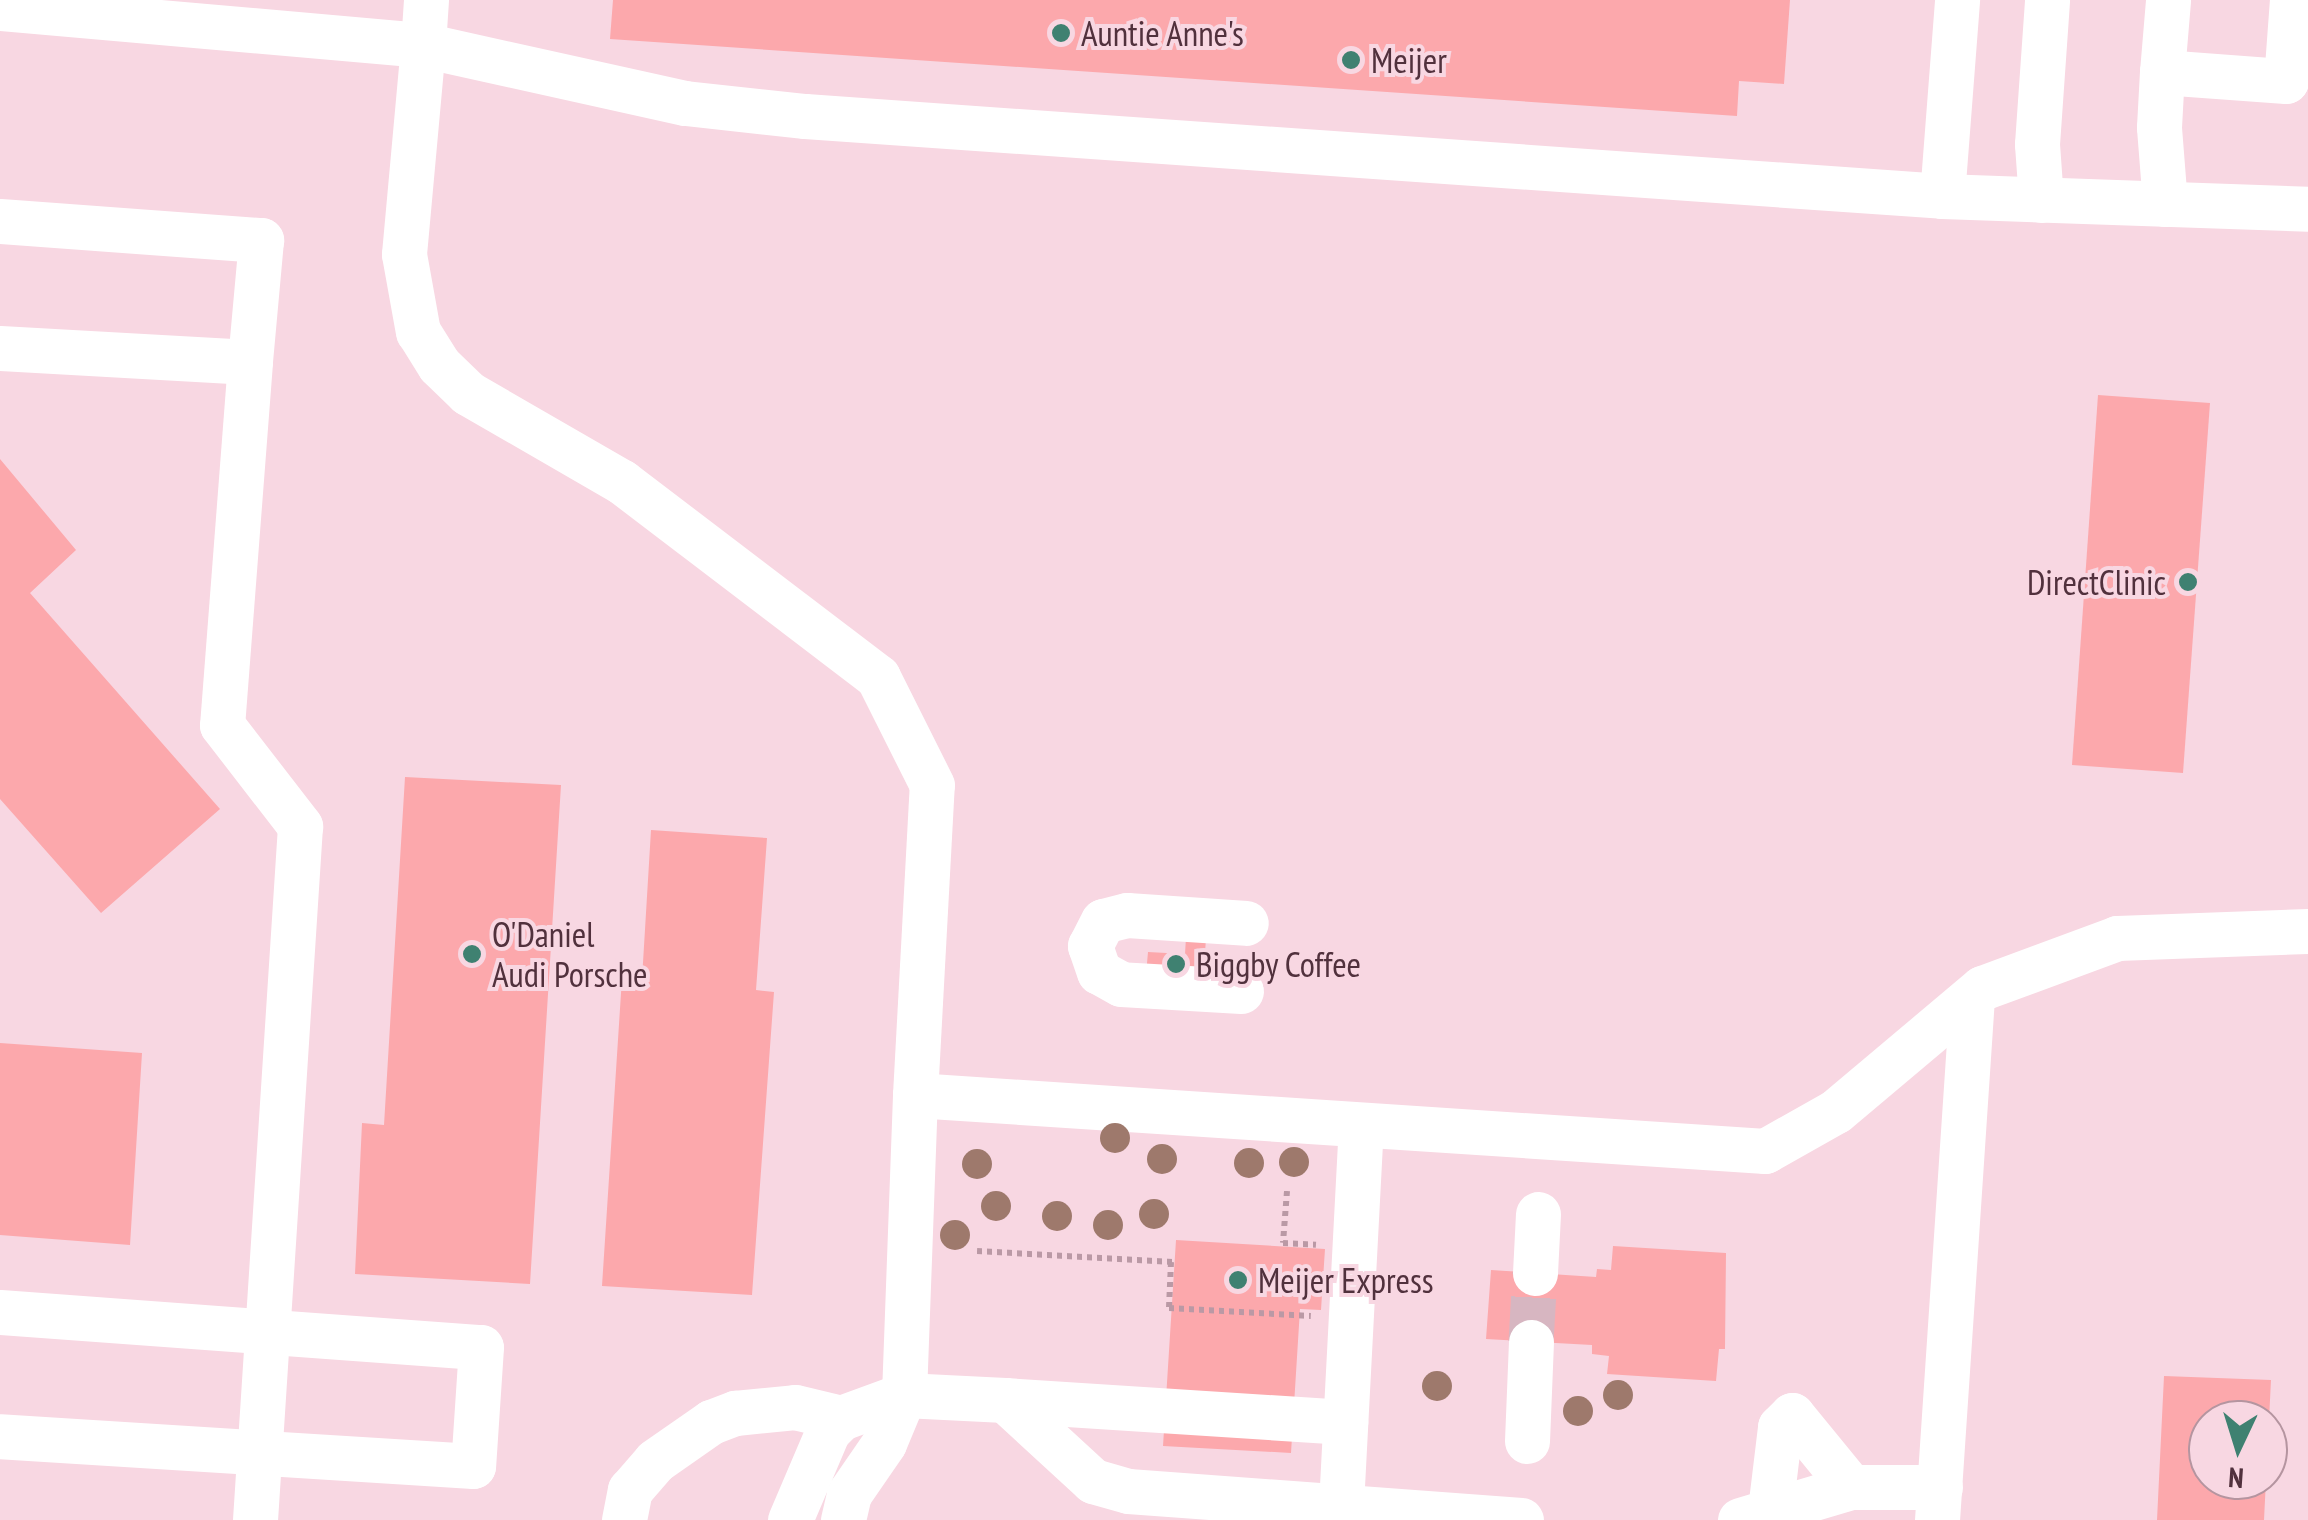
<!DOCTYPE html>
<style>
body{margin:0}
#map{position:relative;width:2308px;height:1520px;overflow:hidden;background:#f8d7e2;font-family:"PT Sans Narrow",sans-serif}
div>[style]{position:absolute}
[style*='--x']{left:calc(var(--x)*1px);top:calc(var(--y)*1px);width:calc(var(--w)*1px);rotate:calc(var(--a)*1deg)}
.building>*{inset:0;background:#fca8ac}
.minor-tunnel>*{height:45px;margin-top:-22.5px;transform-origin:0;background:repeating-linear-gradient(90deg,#d7b6c1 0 45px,transparent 0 67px)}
.path>*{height:6px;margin-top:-3px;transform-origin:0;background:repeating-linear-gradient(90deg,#ba99a5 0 5px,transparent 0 10px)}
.minor>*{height:45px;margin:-22.5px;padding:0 22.5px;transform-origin:22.5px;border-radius:22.5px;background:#fff}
.trees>*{width:30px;height:30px;margin:-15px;border-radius:50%;background:#9e796c}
.dots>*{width:28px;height:28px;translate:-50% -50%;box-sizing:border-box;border:5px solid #f8d7e2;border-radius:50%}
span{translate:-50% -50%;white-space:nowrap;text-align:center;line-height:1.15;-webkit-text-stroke:8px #f8d7e2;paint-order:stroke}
.poi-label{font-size:35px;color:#51313d}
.left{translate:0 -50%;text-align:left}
.right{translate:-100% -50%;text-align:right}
.north{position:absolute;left:2188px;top:1400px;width:100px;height:100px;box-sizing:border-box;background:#f8d7e2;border:2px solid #b595a0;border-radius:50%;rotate:184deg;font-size:28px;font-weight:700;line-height:40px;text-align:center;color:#51313d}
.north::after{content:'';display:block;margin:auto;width:35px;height:45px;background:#3f8171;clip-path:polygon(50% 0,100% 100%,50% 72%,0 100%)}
</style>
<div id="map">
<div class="building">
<i style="clip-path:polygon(613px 0,1790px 0,1784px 84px,1739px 81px,1737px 116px,610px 39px)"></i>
<i style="clip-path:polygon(2098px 395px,2210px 403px,2183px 773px,2072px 765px)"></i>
<i style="clip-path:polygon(0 459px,76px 550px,30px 593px,220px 809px,101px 913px,0 799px)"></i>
<i style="clip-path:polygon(405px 777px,561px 785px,530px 1284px,355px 1274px,362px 1123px,384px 1125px)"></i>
<i style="clip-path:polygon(651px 830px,767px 838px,756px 990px,774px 992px,752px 1295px,602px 1286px,622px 978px,642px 979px)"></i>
<i style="clip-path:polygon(1186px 937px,1206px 938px,1202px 999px,1146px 974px,1148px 952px,1185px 954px)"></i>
<i style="clip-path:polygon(0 1043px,142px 1053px,130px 1245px,0 1235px)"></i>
<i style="clip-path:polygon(1176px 1240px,1325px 1249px,1321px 1310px,1300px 1309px,1291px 1453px,1163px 1446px)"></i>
<i style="clip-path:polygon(1613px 1246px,1726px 1253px,1725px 1349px,1719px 1349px,1716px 1381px,1607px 1374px,1609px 1356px,1592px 1354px,1592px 1345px,1486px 1339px,1491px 1270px,1596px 1277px,1597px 1269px,1611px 1270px)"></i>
<i style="clip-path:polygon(2164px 1376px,2271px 1380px,2269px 1420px,2208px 1420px,2208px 1480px,2266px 1480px,2264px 1520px,2157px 1520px)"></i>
</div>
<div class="minor-tunnel">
<i style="--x:1531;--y:1342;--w:69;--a:-86.7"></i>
</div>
<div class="path">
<i style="--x:1287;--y:1191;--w:52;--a:94.4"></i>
<i style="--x:1283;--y:1243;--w:33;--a:3"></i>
<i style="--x:977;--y:1251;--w:196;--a:3.2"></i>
<i style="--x:1171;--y:1262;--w:46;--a:92.5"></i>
<i style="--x:1169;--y:1308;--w:142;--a:3.2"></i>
</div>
<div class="minor">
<i style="--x:0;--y:8;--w:425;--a:5"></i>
<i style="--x:423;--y:45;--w:45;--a:-86.2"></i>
<i style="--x:2162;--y:72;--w:72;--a:-85.2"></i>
<i style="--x:1942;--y:196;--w:197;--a:-85.6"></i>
<i style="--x:2041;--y:200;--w:56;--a:-94.1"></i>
<i style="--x:2037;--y:144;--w:144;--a:-86"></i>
<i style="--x:2165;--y:204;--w:77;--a:-94.5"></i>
<i style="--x:2159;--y:127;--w:55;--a:-86.9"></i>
<i style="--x:2162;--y:72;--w:124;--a:4.2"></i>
<i style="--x:2286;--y:81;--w:81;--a:-85.8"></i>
<i style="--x:0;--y:221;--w:262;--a:4.2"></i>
<i style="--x:261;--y:240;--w:122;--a:95.2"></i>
<i style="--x:0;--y:348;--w:250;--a:3.2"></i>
<i style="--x:250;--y:362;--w:364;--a:94.4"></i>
<i style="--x:222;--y:725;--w:128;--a:52.3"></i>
<i style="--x:300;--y:826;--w:695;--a:93.71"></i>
<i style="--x:1241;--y:991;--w:120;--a:-176.7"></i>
<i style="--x:1121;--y:984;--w:25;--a:-151"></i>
<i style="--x:1099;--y:972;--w:28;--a:-109"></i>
<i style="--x:1090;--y:946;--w:28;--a:-63"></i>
<i style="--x:1103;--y:921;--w:25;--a:-14"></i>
<i style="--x:1127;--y:915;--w:119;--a:3.8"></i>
<i style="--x:915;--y:1095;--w:310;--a:-86.9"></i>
<i style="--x:932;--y:785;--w:121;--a:-116.6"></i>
<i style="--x:878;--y:677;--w:322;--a:-142.7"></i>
<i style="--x:622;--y:482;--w:178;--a:-150"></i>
<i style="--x:468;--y:393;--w:40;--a:-136"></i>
<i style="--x:439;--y:365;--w:39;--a:-122"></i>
<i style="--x:418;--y:332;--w:79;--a:-100.2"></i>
<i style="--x:404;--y:254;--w:210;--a:-84.8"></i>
<i style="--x:423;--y:45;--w:268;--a:12.5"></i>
<i style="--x:685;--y:103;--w:121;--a:6.2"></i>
<i style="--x:805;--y:116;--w:1140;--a:4.02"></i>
<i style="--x:1942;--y:196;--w:366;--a:2"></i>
<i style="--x:1535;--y:1273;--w:59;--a:-87.1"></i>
<i style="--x:0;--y:1312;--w:482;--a:4.2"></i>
<i style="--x:481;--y:1347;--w:119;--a:93.8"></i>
<i style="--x:473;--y:1466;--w:474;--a:-176.4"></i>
<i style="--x:1005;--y:1400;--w:341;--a:3.7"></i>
<i style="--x:1527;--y:1441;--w:99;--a:-87.7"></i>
<i style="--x:1341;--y:1505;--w:380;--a:-87"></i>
<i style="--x:1770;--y:1510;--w:84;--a:-83.1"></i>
<i style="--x:1780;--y:1427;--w:17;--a:-45"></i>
<i style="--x:1792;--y:1415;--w:93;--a:50.7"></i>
<i style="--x:624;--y:1520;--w:31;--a:-79"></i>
<i style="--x:630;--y:1490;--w:38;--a:-49"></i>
<i style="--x:655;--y:1461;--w:68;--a:-34.9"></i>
<i style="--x:711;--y:1422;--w:26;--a:-21"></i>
<i style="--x:735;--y:1413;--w:60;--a:-5.7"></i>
<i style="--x:795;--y:1407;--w:47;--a:13.4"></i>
<i style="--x:790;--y:1520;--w:97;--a:-66.9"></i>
<i style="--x:828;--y:1431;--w:18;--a:-45"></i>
<i style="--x:841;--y:1418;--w:67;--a:-20.1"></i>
<i style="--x:904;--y:1395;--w:101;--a:2.8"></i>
<i style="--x:1005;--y:1400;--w:120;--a:42.6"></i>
<i style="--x:1093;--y:1481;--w:36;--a:16"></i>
<i style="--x:1128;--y:1491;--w:394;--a:4.2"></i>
<i style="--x:843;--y:1520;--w:27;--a:-77"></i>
<i style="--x:849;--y:1494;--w:62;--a:-55.5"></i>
<i style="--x:884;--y:1443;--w:52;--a:-67.4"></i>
<i style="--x:904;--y:1395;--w:300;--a:-87.9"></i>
<i style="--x:915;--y:1095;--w:852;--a:3.77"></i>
<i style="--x:1765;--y:1151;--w:81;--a:-29.4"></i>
<i style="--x:1836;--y:1111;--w:191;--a:-40.1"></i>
<i style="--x:1982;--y:988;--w:144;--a:-20.3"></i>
<i style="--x:2117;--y:938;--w:191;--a:-2.1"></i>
<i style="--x:1740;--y:1520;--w:116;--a:-16.6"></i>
<i style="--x:1851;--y:1487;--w:89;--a:0"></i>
<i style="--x:1937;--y:1520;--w:524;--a:-86.17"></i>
</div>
<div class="trees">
<i style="left:1115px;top:1138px"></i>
<i style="left:1162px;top:1159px"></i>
<i style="left:1294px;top:1162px"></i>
<i style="left:1249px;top:1163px"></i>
<i style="left:977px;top:1164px"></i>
<i style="left:996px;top:1206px"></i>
<i style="left:1154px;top:1214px"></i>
<i style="left:1057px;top:1216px"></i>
<i style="left:1108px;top:1225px"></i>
<i style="left:955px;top:1235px"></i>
<i style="left:1437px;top:1386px"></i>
<i style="left:1618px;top:1395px"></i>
<i style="left:1578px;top:1411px"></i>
</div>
<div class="dots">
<i style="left:1061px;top:33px;background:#3f8171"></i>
<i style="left:1351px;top:60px;background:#3f8171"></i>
<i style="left:2188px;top:582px;background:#3f8171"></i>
<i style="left:472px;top:954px;background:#3f8171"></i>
<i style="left:1176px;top:964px;background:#3f8171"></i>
<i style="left:1238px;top:1280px;background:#3f8171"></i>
</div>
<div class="poi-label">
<span class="left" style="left:1081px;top:33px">Auntie Anne's</span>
<span class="left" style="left:1371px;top:60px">Meijer</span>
<span class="right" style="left:2166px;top:582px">DirectClinic</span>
<span class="left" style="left:492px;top:954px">O'Daniel<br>Audi Porsche</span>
<span class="left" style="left:1196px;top:964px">Biggby Coffee</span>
<span class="left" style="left:1258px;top:1280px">Meijer Express</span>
</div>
<div class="north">N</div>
</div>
